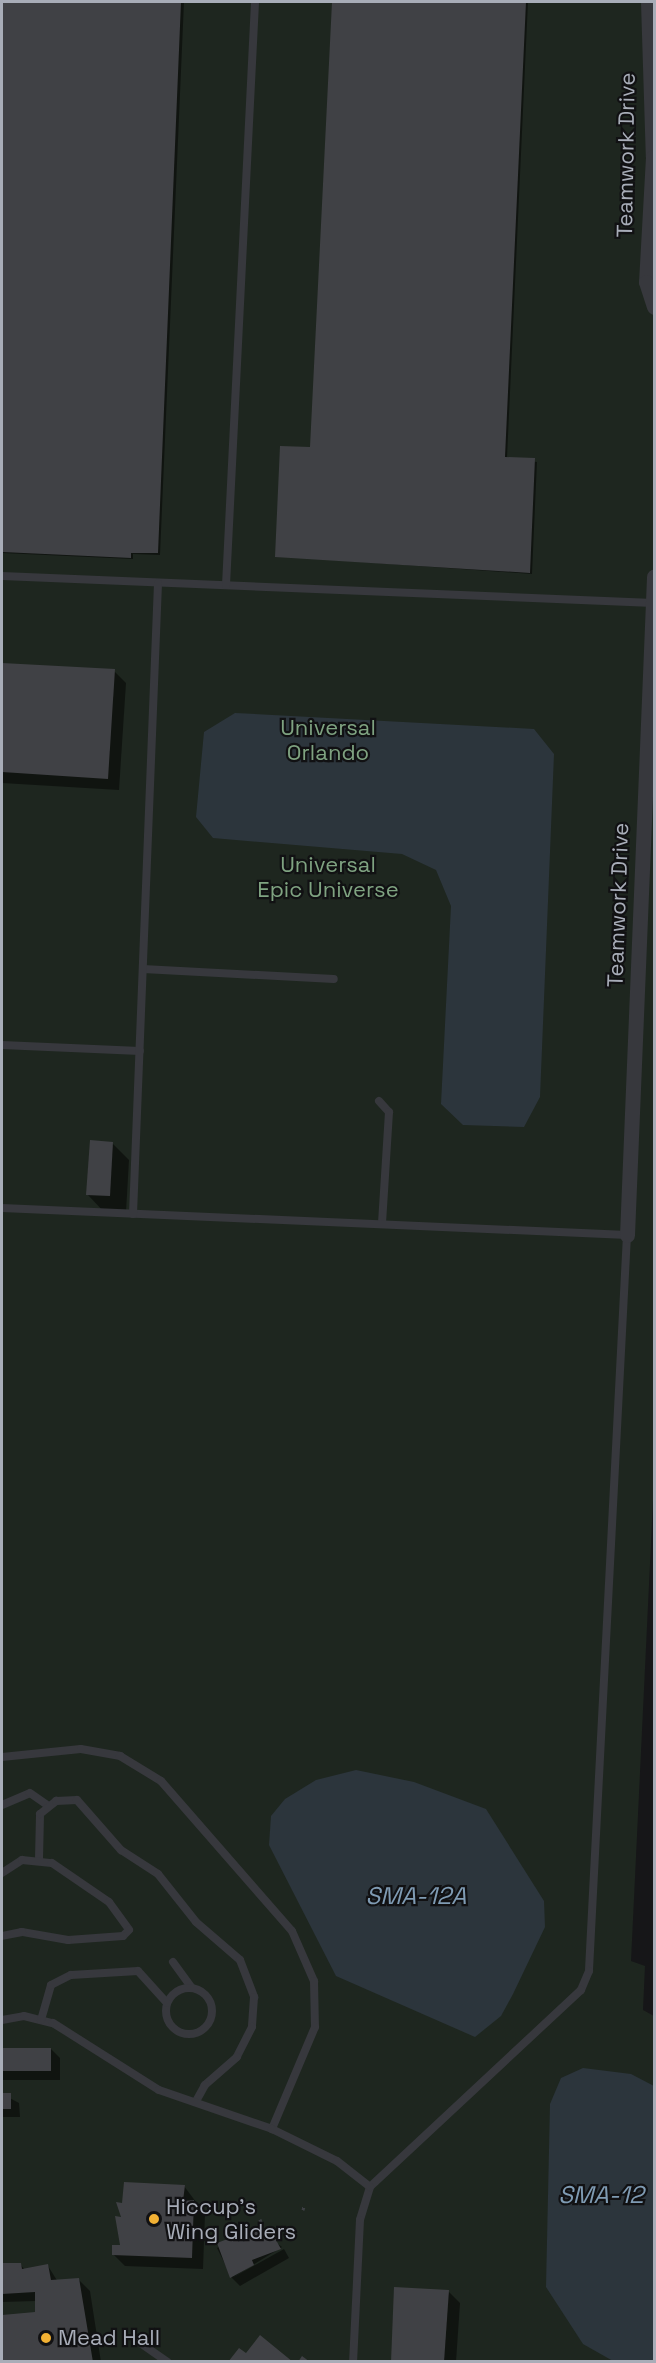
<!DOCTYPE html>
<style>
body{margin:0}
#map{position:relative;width:656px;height:2363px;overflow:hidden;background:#161618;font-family:"Space Grotesk",sans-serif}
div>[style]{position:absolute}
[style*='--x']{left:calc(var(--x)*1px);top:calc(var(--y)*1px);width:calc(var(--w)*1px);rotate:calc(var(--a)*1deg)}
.green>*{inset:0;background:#1e261f}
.water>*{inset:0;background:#2c353c}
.shadow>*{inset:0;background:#0007}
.building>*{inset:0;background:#404145}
.path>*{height:3px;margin-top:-1.5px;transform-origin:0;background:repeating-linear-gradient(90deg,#3d3f44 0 3px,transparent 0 7.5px)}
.lane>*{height:8px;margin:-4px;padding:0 4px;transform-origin:4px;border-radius:4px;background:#37383d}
.lane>.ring{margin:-4px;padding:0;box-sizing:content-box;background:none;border:8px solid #37383d;border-radius:50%}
.street>*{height:15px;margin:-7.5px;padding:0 7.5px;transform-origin:7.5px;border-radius:7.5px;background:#37383d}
.dots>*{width:16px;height:16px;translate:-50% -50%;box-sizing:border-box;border:3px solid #111113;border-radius:50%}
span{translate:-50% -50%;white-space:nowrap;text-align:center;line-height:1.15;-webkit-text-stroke:4.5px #111113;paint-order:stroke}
.street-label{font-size:22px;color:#a8adb8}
.park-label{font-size:22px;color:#7fa381}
.poi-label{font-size:22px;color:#a8adb8}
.left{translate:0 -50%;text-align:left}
.water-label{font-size:24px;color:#7f9bb3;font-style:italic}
.frame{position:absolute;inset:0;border:3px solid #a8adb8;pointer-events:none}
</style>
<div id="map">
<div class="green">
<i style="clip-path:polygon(2px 2px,654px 2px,654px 1480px,631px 1961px,645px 1966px,643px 2010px,654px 2016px,654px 2361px,2px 2361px)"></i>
</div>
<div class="water">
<i style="clip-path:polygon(235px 713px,534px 729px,554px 754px,540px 1097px,524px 1127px,463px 1125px,441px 1104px,451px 906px,436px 870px,402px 854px,213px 838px,196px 817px,204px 732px)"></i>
<i style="clip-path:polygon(356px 1770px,414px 1782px,486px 1809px,544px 1901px,545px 1927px,513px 1994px,501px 2016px,475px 2037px,336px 1976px,269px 1845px,271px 1816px,285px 1799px,316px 1780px)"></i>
<i style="clip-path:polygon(583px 2068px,631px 2074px,654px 2086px,654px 2361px,613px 2361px,583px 2344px,546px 2287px,550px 2104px,561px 2078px)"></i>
</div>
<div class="shadow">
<i style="clip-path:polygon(2px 2px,184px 2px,160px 555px,133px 554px,133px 559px,2px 553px)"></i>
<i style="clip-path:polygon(333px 2px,528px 2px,507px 458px,537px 462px,532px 574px,277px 556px,311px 448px)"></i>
<i style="clip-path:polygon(2px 664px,114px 671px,126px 683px,119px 790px,2px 783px)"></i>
<i style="clip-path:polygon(112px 1143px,129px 1160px,126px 1212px,104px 1212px,88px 1195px)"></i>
<i style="clip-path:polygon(2px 2049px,51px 2049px,60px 2058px,60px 2080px,2px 2080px)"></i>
<i style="clip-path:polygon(2px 2094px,19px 2103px,20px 2117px,2px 2117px)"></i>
<i style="clip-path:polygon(184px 2186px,205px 2214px,203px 2269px,125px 2266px,113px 2254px,121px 2247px,124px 2204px)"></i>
<i style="clip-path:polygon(258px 2229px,282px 2247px,232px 2278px,217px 2248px,242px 2231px)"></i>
<i style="clip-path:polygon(284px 2249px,289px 2258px,240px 2286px,232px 2278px)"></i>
<i style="clip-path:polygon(20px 2264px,25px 2270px,48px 2266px,58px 2282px,78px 2279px,90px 2291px,101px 2362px,2px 2362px,2px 2318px,37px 2313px,36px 2301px,2px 2302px,2px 2265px)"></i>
<i style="clip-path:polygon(448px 2291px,460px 2303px,456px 2362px,393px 2362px)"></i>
</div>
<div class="building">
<i style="clip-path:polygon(2px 2px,181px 2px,158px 553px,131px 553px,131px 558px,2px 552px)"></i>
<i style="clip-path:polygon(332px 2px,526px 2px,505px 457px,535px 458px,530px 573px,275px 557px,280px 446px,310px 447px)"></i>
<i style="clip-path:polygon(2px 663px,115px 669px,108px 779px,2px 772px)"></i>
<i style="clip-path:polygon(90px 1140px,113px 1142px,110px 1196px,86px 1195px)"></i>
<i style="clip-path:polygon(2px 2048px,51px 2048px,51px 2071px,2px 2071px)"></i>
<i style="clip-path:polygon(2px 2093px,11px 2093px,11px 2109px,2px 2109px)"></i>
<i style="clip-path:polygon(124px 2182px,185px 2185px,183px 2201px,194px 2200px,192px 2258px,112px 2255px,112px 2245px,120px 2245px,115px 2216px,121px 2217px,116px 2202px,122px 2203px)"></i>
<i style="clip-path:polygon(259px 2227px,262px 2235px,271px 2231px,281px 2249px,252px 2260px,254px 2265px,230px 2278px,217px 2243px)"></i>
<i style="clip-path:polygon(2px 2263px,21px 2263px,22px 2269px,48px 2264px,51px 2280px,79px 2278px,93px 2362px,2px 2362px,2px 2315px,35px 2312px,35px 2292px,2px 2294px)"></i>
<i style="clip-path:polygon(394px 2287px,449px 2290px,444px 2362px,391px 2362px)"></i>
<i style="clip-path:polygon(260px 2335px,293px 2362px,228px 2362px,239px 2348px,246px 2353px)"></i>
<i style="clip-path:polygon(302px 2356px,310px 2362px,298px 2362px)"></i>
</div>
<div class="path">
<i style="--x:303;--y:2210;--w:4;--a:-76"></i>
<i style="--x:260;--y:2219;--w:6;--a:72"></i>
<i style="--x:290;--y:2233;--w:5;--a:68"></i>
</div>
<div class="lane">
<i style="--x:2;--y:576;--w:652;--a:2.37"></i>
<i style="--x:226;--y:585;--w:584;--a:-87.15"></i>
<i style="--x:143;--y:969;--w:191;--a:3"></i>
<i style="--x:2;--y:1045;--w:138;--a:2.5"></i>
<i style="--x:379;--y:1101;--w:15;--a:48"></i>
<i style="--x:389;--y:1112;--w:112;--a:93.6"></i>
<i style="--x:2;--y:1208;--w:626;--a:2.47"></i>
<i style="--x:627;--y:1235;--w:737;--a:92.96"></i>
<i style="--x:589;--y:1971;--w:21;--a:113"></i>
<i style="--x:581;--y:1990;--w:289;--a:137"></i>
<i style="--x:370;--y:2187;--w:34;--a:107"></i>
<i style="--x:360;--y:2220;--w:142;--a:92.8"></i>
<i style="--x:133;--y:1214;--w:631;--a:-87.73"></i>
<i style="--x:2;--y:1757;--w:79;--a:-5.8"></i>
<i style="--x:81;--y:1749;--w:40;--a:10"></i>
<i style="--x:120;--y:1756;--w:48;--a:31.4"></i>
<i style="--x:161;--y:1781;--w:199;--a:48.9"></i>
<i style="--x:292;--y:1931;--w:55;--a:66.3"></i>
<i style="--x:314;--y:1981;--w:46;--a:88.8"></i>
<i style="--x:315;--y:2027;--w:111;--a:112.9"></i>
<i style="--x:2;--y:1805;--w:30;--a:-23"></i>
<i style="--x:30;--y:1793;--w:21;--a:35"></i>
<i style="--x:39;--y:1859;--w:45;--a:-88.7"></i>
<i style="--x:40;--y:1814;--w:21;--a:-39"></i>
<i style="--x:56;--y:1801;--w:21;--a:-3"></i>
<i style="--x:77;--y:1800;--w:67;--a:48.7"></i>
<i style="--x:121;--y:1850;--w:44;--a:33"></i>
<i style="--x:158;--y:1874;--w:61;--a:51.6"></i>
<i style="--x:196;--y:1922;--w:58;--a:40.8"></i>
<i style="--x:240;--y:1960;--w:40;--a:69"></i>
<i style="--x:254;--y:1997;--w:30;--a:94"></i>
<i style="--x:252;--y:2027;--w:34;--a:117"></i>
<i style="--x:237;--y:2057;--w:43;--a:138.8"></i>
<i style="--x:205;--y:2085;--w:18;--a:119"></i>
<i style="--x:2;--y:1873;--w:24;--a:-33"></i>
<i style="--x:22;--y:1860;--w:30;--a:6"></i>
<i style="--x:52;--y:1863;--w:69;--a:34.4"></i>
<i style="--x:109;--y:1902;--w:34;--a:54"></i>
<i style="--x:129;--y:1930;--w:8;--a:135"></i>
<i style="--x:123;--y:1936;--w:55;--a:175.8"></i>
<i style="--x:68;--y:1940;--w:47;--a:-170.1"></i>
<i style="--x:22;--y:1932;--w:20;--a:169"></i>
<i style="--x:173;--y:1962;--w:32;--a:54"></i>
<i class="ring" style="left:166px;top:1988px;width:38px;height:38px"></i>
<i style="--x:2;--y:2020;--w:22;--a:-10"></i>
<i style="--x:24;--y:2016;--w:30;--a:14"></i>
<i style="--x:53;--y:2023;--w:125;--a:32.3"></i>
<i style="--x:159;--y:2090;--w:120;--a:19"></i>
<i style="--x:272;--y:2129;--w:72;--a:26.2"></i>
<i style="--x:337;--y:2161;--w:42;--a:38.2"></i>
<i style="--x:41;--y:2020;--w:36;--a:-74"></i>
<i style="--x:51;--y:1985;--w:22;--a:-27"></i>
<i style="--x:71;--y:1975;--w:67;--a:-3.4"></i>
<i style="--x:138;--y:1971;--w:43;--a:47.8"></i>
<i style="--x:136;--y:2340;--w:39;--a:35"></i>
</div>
<div class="street">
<i style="--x:648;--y:2;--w:155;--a:88.2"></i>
<i style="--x:653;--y:157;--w:125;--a:93.2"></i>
<i style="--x:646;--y:282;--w:26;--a:72"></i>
<i style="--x:627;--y:1235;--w:659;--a:-87.65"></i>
</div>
<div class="dots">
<i style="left:154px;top:2219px;background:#f2b134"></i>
<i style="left:46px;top:2338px;background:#f2b134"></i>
</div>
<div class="street-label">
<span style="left:626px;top:155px;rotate:-89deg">Teamwork Drive</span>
<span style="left:618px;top:905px;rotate:-88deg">Teamwork Drive</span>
</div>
<div class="park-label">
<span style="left:328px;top:740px">Universal<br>Orlando</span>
<span style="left:328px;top:877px">Universal<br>Epic Universe</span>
</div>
<div class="poi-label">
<span class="left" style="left:166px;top:2219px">Hiccup's<br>Wing Gliders</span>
<span class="left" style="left:58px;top:2338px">Mead Hall</span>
</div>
<div class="water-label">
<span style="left:416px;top:1896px">SMA-12A</span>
<span style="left:601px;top:2195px">SMA-12</span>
</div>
<div class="frame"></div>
</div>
